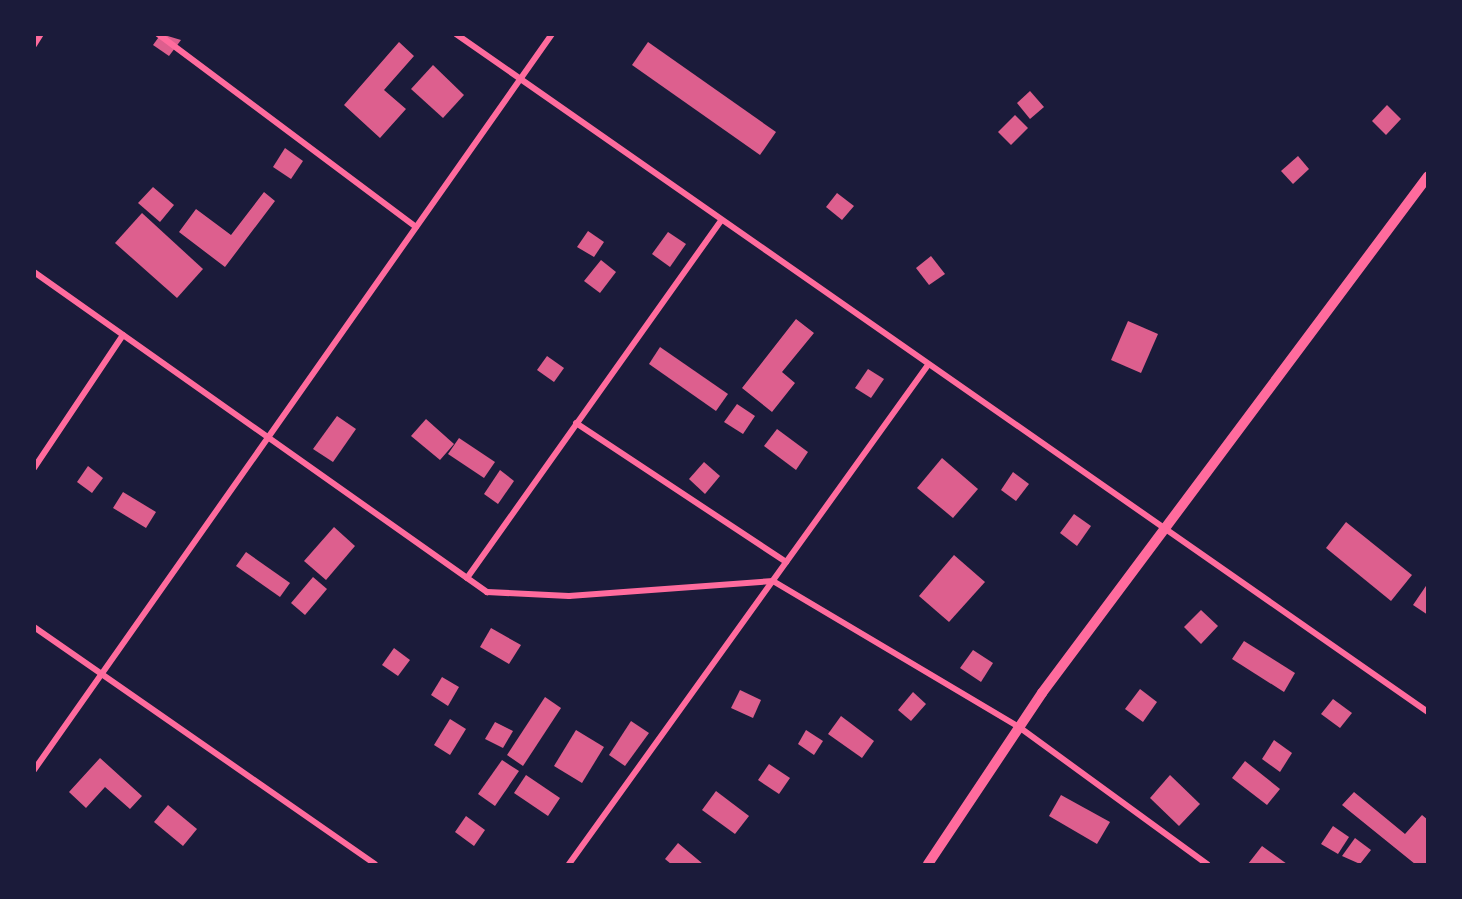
<!DOCTYPE html>
<style>
body{margin:0}
#map{position:relative;width:1462px;height:899px;overflow:hidden;background:#1b1b3a;font-family:"PT Serif",serif}
div>[style]{position:absolute}
[style*='--x']{left:calc(var(--x)*1px);top:calc(var(--y)*1px);width:calc(var(--w)*1px);rotate:calc(var(--a)*1deg)}
.building>*{inset:0;background:#dd5f8e}
.minor>*{height:6px;margin:-3px;padding:0 3px;transform-origin:3px;border-radius:3px;background:#ff6b9d}
.tertiary>*{height:10px;margin:-5px;padding:0 5px;transform-origin:5px;border-radius:5px;background:#ff6b9d}
span{translate:-50% -50%;white-space:nowrap;text-align:center;line-height:1.15;-webkit-text-stroke:6px #1b1b3a;paint-order:stroke}
.frame{position:absolute;inset:0;border:36px solid #1b1b3a;pointer-events:none}
</style>
<div id="map">
<div class="building">
<i style="clip-path:polygon(161px 34px,181px 40px,169px 56px,153px 45px)"></i>
<i style="clip-path:polygon(399px 42px,414px 56px,384px 90px,406px 109px,380px 138px,344px 105px)"></i>
<i style="clip-path:polygon(648px 42px,776px 132px,760px 155px,632px 65px)"></i>
<i style="clip-path:polygon(433px 65px,464px 95px,443px 118px,411px 89px)"></i>
<i style="clip-path:polygon(1030px 91px,1044px 107px,1030px 119px,1017px 103px)"></i>
<i style="clip-path:polygon(1387px 105px,1401px 119px,1386px 135px,1372px 121px)"></i>
<i style="clip-path:polygon(1015px 115px,1028px 128px,1011px 145px,998px 132px)"></i>
<i style="clip-path:polygon(285px 148px,303px 161px,291px 179px,273px 167px)"></i>
<i style="clip-path:polygon(1298px 156px,1309px 169px,1293px 184px,1281px 171px)"></i>
<i style="clip-path:polygon(153px 187px,174px 205px,160px 222px,138px 203px)"></i>
<i style="clip-path:polygon(264px 192px,275px 201px,225px 267px,179px 232px,196px 209px,231px 235px)"></i>
<i style="clip-path:polygon(837px 193px,854px 206px,842px 220px,826px 207px)"></i>
<i style="clip-path:polygon(142px 213px,203px 269px,177px 298px,115px 243px)"></i>
<i style="clip-path:polygon(588px 231px,604px 242px,594px 257px,577px 247px)"></i>
<i style="clip-path:polygon(668px 232px,686px 244px,670px 267px,652px 254px)"></i>
<i style="clip-path:polygon(931px 256px,945px 274px,929px 285px,916px 268px)"></i>
<i style="clip-path:polygon(601px 260px,616px 272px,600px 293px,584px 281px)"></i>
<i style="clip-path:polygon(796px 319px,814px 333px,782px 372px,795px 383px,772px 412px,742px 388px)"></i>
<i style="clip-path:polygon(1128px 321px,1158px 334px,1141px 373px,1111px 360px)"></i>
<i style="clip-path:polygon(660px 347px,728px 394px,716px 411px,649px 364px)"></i>
<i style="clip-path:polygon(547px 356px,564px 368px,554px 382px,537px 370px)"></i>
<i style="clip-path:polygon(868px 369px,884px 379px,871px 398px,855px 388px)"></i>
<i style="clip-path:polygon(737px 404px,755px 416px,743px 434px,724px 422px)"></i>
<i style="clip-path:polygon(337px 416px,356px 429px,333px 462px,313px 449px)"></i>
<i style="clip-path:polygon(426px 419px,454px 444px,440px 460px,411px 436px)"></i>
<i style="clip-path:polygon(777px 429px,808px 452px,796px 470px,764px 446px)"></i>
<i style="clip-path:polygon(459px 438px,495px 462px,484px 478px,448px 454px)"></i>
<i style="clip-path:polygon(942px 458px,978px 489px,953px 518px,917px 488px)"></i>
<i style="clip-path:polygon(704px 462px,720px 476px,705px 494px,689px 479px)"></i>
<i style="clip-path:polygon(88px 466px,103px 478px,92px 493px,77px 482px)"></i>
<i style="clip-path:polygon(500px 470px,514px 481px,498px 504px,484px 494px)"></i>
<i style="clip-path:polygon(1013px 472px,1029px 484px,1016px 501px,1001px 490px)"></i>
<i style="clip-path:polygon(123px 492px,156px 512px,146px 528px,113px 508px)"></i>
<i style="clip-path:polygon(1074px 514px,1091px 526px,1077px 546px,1060px 533px)"></i>
<i style="clip-path:polygon(1346px 522px,1412px 575px,1391px 601px,1326px 548px)"></i>
<i style="clip-path:polygon(334px 527px,355px 546px,326px 580px,304px 561px)"></i>
<i style="clip-path:polygon(246px 552px,290px 583px,280px 597px,236px 566px)"></i>
<i style="clip-path:polygon(954px 555px,985px 582px,949px 622px,919px 596px)"></i>
<i style="clip-path:polygon(313px 577px,327px 589px,305px 615px,291px 603px)"></i>
<i style="clip-path:polygon(1428px 583px,1428px 615px,1413px 605px)"></i>
<i style="clip-path:polygon(1201px 610px,1218px 626px,1201px 644px,1184px 627px)"></i>
<i style="clip-path:polygon(491px 628px,521px 645px,509px 664px,480px 647px)"></i>
<i style="clip-path:polygon(1244px 641px,1295px 673px,1284px 692px,1232px 659px)"></i>
<i style="clip-path:polygon(394px 648px,410px 660px,398px 676px,382px 665px)"></i>
<i style="clip-path:polygon(973px 650px,993px 663px,981px 682px,960px 668px)"></i>
<i style="clip-path:polygon(442px 677px,459px 687px,448px 706px,431px 695px)"></i>
<i style="clip-path:polygon(1140px 689px,1157px 702px,1143px 722px,1125px 709px)"></i>
<i style="clip-path:polygon(740px 690px,761px 700px,753px 718px,731px 708px)"></i>
<i style="clip-path:polygon(913px 692px,926px 704px,911px 721px,898px 710px)"></i>
<i style="clip-path:polygon(545px 697px,561px 708px,523px 766px,507px 755px)"></i>
<i style="clip-path:polygon(1333px 699px,1352px 713px,1340px 728px,1321px 714px)"></i>
<i style="clip-path:polygon(841px 716px,874px 741px,862px 758px,828px 734px)"></i>
<i style="clip-path:polygon(450px 719px,466px 729px,450px 755px,434px 745px)"></i>
<i style="clip-path:polygon(631px 721px,649px 733px,625px 766px,609px 755px)"></i>
<i style="clip-path:polygon(495px 722px,513px 731px,503px 748px,485px 739px)"></i>
<i style="clip-path:polygon(576px 730px,604px 747px,582px 783px,554px 766px)"></i>
<i style="clip-path:polygon(806px 730px,823px 741px,814px 755px,798px 744px)"></i>
<i style="clip-path:polygon(1274px 740px,1292px 753px,1280px 772px,1262px 759px)"></i>
<i style="clip-path:polygon(100px 758px,142px 796px,130px 809px,105px 787px,86px 808px,69px 792px)"></i>
<i style="clip-path:polygon(502px 760px,519px 771px,495px 806px,478px 794px)"></i>
<i style="clip-path:polygon(1245px 761px,1280px 789px,1267px 805px,1232px 778px)"></i>
<i style="clip-path:polygon(769px 764px,790px 778px,779px 794px,758px 780px)"></i>
<i style="clip-path:polygon(526px 775px,560px 798px,548px 816px,514px 793px)"></i>
<i style="clip-path:polygon(1170px 775px,1200px 804px,1179px 826px,1150px 798px)"></i>
<i style="clip-path:polygon(716px 791px,749px 816px,735px 834px,702px 810px)"></i>
<i style="clip-path:polygon(1354px 792px,1405px 834px,1422px 815px,1428px 820px,1428px 864px,1415px 864px,1342px 805px)"></i>
<i style="clip-path:polygon(1061px 795px,1110px 822px,1097px 844px,1049px 816px)"></i>
<i style="clip-path:polygon(168px 805px,197px 829px,183px 846px,154px 822px)"></i>
<i style="clip-path:polygon(466px 816px,485px 830px,474px 846px,455px 832px)"></i>
<i style="clip-path:polygon(1333px 826px,1349px 837px,1338px 854px,1321px 844px)"></i>
<i style="clip-path:polygon(1355px 838px,1371px 850px,1360px 864px,1342px 856px)"></i>
<i style="clip-path:polygon(678px 843px,703px 864px,671px 864px,665px 859px)"></i>
<i style="clip-path:polygon(1262px 846px,1287px 864px,1248px 864px)"></i>
</div>
<div class="minor">
<i style="--x:158;--y:34;--w:322;--a:36.8"></i>
<i style="--x:456;--y:34;--w:1185;--a:34.9"></i>
<i style="--x:34;--y:45;--w:13;--a:-58"></i>
<i style="--x:34;--y:272;--w:555;--a:35.24"></i>
<i style="--x:487;--y:592;--w:82;--a:2.8"></i>
<i style="--x:569;--y:596;--w:205;--a:-4.2"></i>
<i style="--x:773;--y:581;--w:286;--a:30.7"></i>
<i style="--x:1019;--y:727;--w:233;--a:36.1"></i>
<i style="--x:576;--y:423;--w:252;--a:33.5"></i>
<i style="--x:34;--y:468;--w:160;--a:-56.2"></i>
<i style="--x:467;--y:578;--w:439;--a:-54.6"></i>
<i style="--x:34;--y:627;--w:415;--a:34.8"></i>
<i style="--x:34;--y:770;--w:900;--a:-54.86"></i>
<i style="--x:569;--y:864;--w:615;--a:-54.27"></i>
</div>
<div class="tertiary">
<i style="--x:928;--y:864;--w:206;--a:-56.3"></i>
<i style="--x:1042;--y:693;--w:645;--a:-53.25"></i>
</div>
<div class="frame"></div>
</div>
